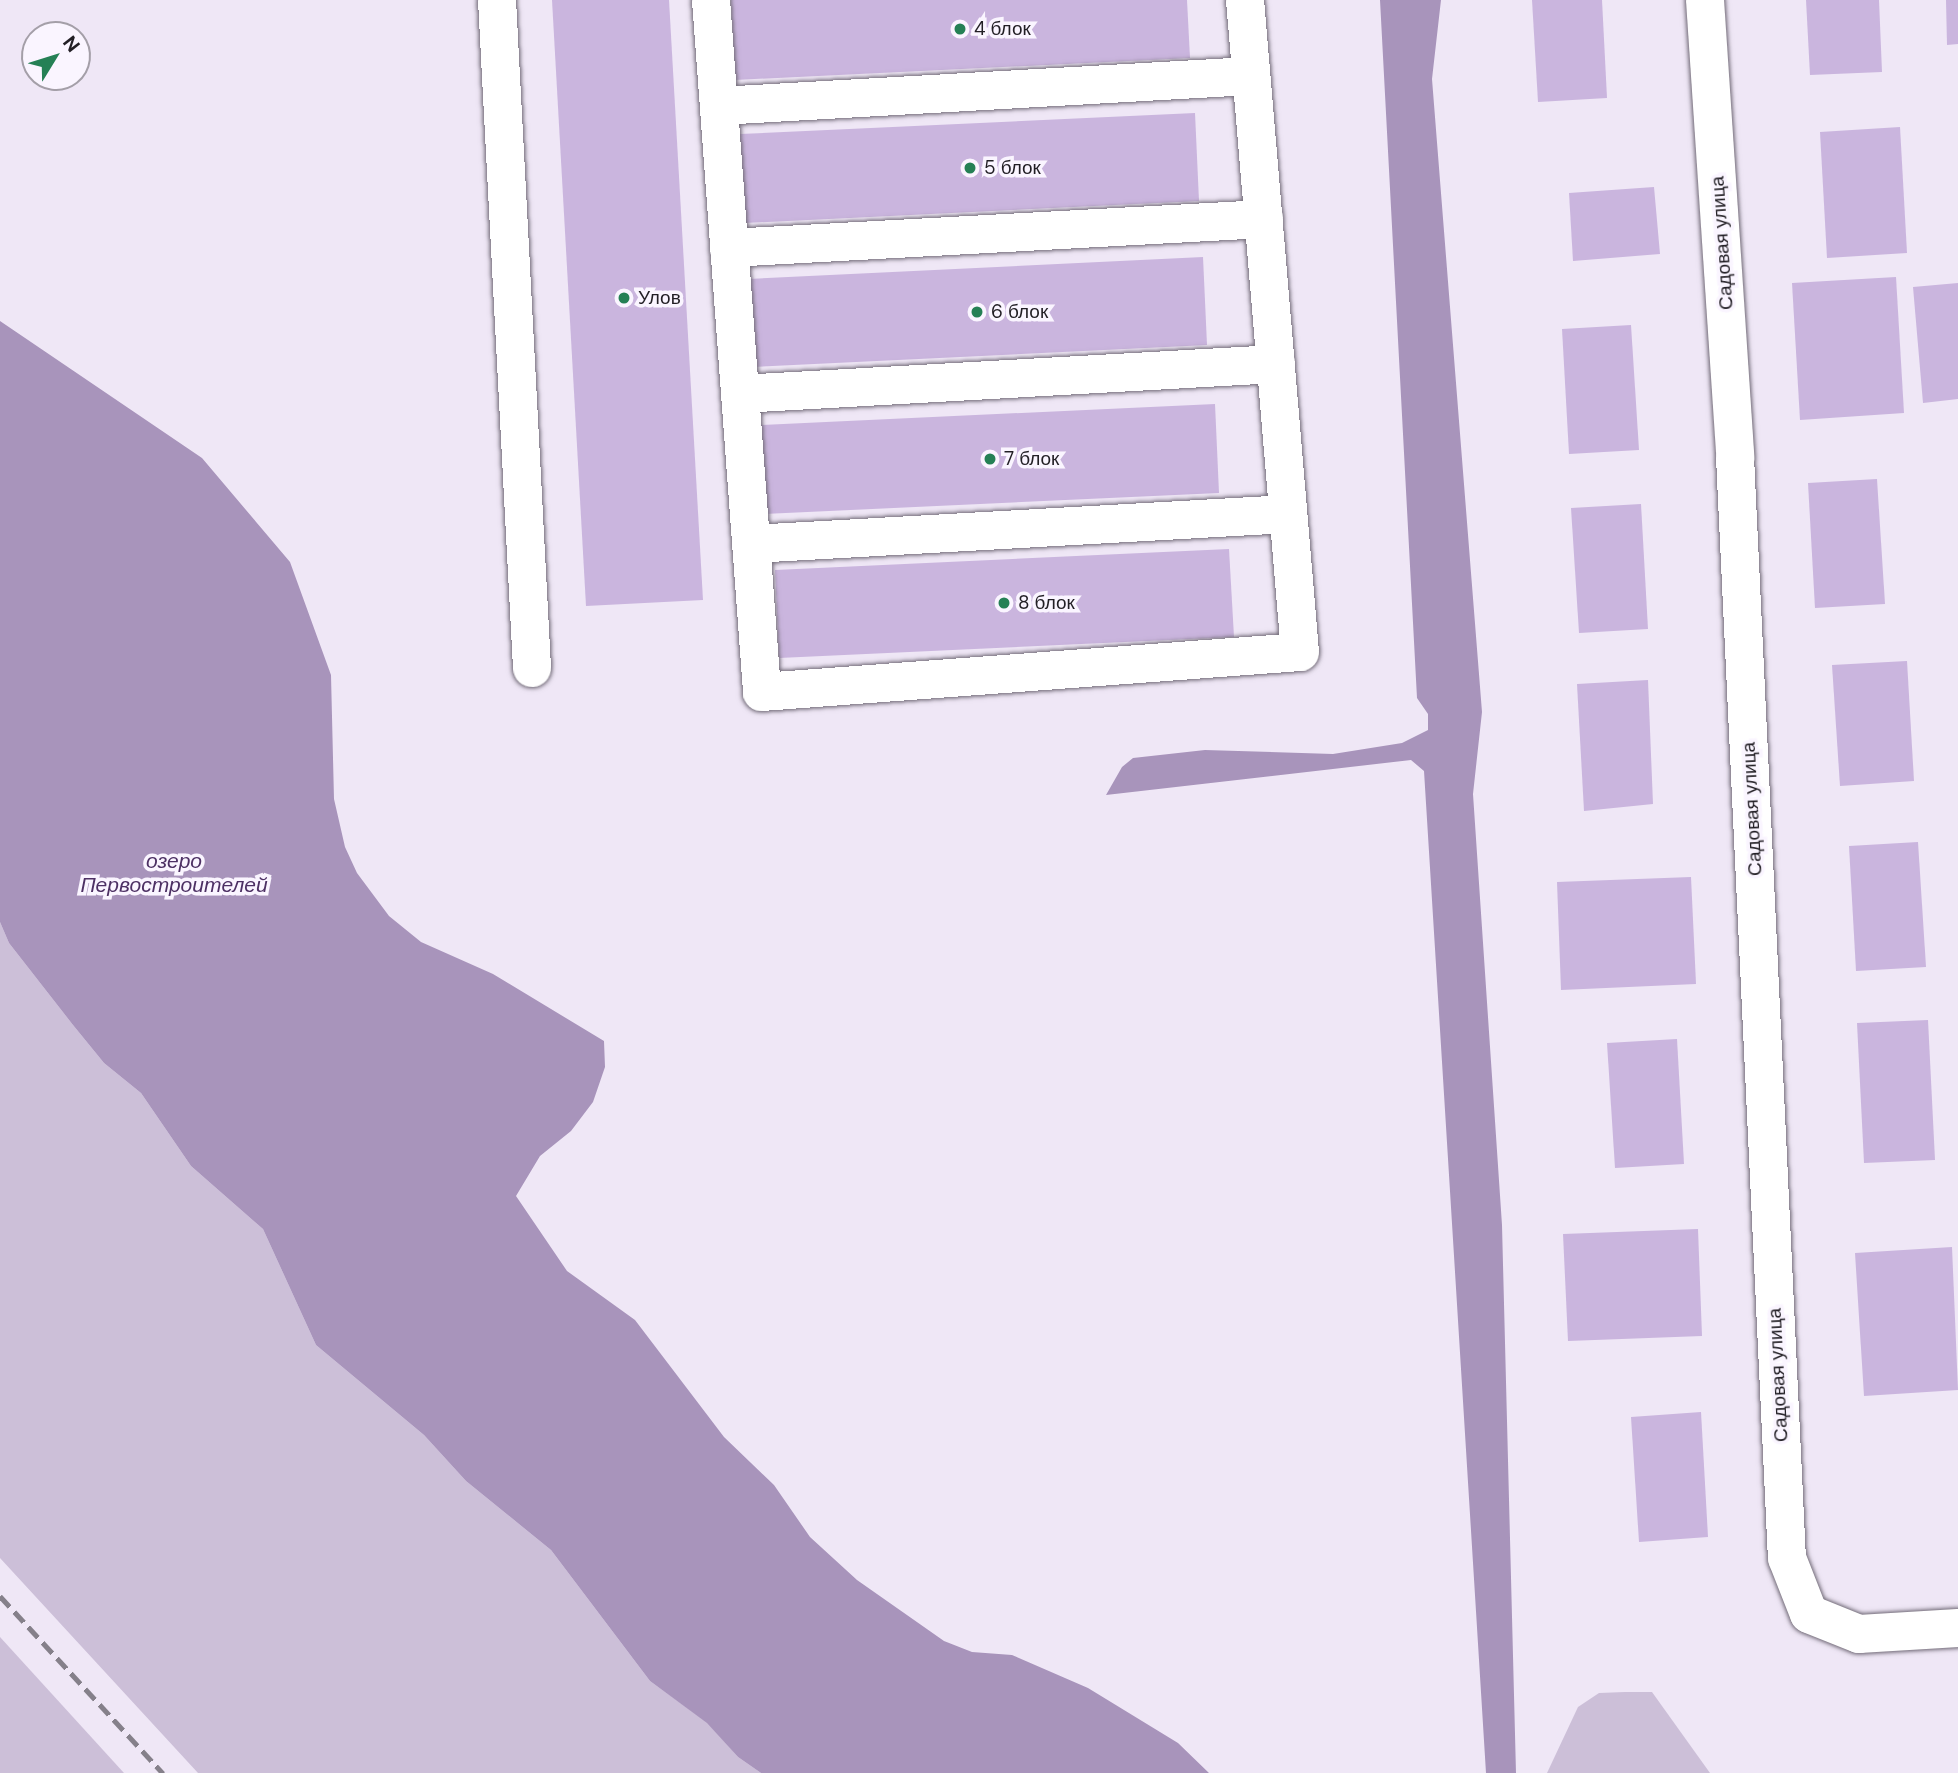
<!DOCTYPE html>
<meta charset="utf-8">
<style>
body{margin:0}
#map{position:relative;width:1958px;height:1773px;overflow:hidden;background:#efe7f6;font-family:"DM Sans",sans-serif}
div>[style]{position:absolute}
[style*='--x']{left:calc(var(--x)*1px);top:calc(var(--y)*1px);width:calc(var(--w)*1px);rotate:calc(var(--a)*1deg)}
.green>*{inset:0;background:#ccbfd8}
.water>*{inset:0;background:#a894bb}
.building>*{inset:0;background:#cab5de}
.roads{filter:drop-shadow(0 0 2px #736c79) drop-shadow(0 0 2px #736c79)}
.minor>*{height:38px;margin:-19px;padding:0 19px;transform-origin:19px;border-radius:19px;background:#fff}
.rail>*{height:5px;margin-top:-2.5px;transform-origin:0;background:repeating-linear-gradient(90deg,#85808a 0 14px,transparent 0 21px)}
.dots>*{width:19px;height:19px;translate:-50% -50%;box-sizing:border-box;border:4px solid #faf5ff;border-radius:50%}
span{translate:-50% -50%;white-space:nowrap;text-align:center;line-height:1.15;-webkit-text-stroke:7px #faf5ff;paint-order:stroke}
.poi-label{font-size:19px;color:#221f25}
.left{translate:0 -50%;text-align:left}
.street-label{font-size:19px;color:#221f25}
.water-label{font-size:21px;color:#4d3064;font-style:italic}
.north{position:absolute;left:21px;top:21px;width:70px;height:70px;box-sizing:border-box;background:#faf5ff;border:2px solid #a49fa8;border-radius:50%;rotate:52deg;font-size:19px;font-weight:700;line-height:28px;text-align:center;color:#221f25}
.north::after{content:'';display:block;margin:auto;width:24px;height:32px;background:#258055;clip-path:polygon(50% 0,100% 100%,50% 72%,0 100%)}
</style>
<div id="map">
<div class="green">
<i style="clip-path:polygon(0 922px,9px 943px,73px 1025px,104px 1063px,141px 1093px,191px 1166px,263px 1229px,316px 1345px,424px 1435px,466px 1481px,551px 1550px,650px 1681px,708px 1723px,738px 1757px,761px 1773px,198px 1773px,0 1558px)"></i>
<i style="clip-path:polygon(0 1637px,124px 1773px,0 1773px)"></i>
<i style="clip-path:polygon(1625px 1692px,1652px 1692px,1710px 1773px,1547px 1773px,1578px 1707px,1599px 1693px)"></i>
</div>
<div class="water">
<i style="clip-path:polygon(1380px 0,1441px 0,1432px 79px,1482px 712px,1473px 794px,1502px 1225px,1516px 1773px,1486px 1773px,1424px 771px,1411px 760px,1106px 795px,1122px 767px,1133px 758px,1205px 750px,1333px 754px,1402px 743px,1428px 730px,1428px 714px,1417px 698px)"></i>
<i style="clip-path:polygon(0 321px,202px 458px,290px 562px,331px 675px,334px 799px,345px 847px,357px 873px,389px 916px,421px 942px,493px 974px,604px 1041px,605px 1067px,593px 1102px,571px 1131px,540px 1156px,516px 1196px,567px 1271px,635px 1320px,724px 1437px,774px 1485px,810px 1537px,857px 1580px,944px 1641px,972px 1652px,1012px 1655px,1088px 1688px,1178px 1743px,1209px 1773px,761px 1773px,738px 1757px,707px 1723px,650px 1681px,551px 1550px,466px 1481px,424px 1435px,316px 1345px,263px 1229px,191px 1166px,141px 1093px,104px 1063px,73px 1025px,9px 943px,0 922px)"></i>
</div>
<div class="building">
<i style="clip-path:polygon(552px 0,669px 0,703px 600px,586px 606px)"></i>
<i style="clip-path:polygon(731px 0,1187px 0,1190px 58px,735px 80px)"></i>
<i style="clip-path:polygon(1532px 0,1602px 0,1607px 98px,1538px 102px)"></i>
<i style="clip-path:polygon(1806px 0,1879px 0,1882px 72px,1810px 75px)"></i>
<i style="clip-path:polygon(1946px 0,1958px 0,1958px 44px,1947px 45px)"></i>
<i style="clip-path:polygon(1195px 113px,1199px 201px,744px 223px,740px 134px)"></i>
<i style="clip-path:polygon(1900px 127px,1907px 253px,1827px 258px,1820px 132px)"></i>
<i style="clip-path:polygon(1654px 187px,1660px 254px,1573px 261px,1569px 193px)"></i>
<i style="clip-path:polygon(1203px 257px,1207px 345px,752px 367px,748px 279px)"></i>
<i style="clip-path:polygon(1896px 277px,1904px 413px,1800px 420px,1792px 283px)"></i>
<i style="clip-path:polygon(1958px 283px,1958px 399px,1923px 403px,1913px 287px)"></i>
<i style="clip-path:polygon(1631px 325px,1639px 450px,1569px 454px,1562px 329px)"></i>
<i style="clip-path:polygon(1215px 404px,1219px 493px,764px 514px,760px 425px)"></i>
<i style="clip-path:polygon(1877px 479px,1885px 604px,1815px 608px,1808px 483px)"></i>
<i style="clip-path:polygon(1641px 504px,1648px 629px,1579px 633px,1571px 508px)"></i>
<i style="clip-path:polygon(1229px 549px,1234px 637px,779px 658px,775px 570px)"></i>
<i style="clip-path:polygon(1907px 661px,1914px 781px,1840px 786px,1832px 665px)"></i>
<i style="clip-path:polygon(1648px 680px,1653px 804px,1584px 811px,1577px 684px)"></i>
<i style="clip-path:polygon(1918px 842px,1926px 967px,1856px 971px,1849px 846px)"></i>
<i style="clip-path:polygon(1691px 877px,1696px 984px,1561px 990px,1557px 882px)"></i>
<i style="clip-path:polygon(1928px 1020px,1935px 1160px,1864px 1163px,1857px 1023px)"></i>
<i style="clip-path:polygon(1677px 1039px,1684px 1164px,1615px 1168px,1607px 1043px)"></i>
<i style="clip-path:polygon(1698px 1229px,1702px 1336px,1568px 1341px,1563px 1234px)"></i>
<i style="clip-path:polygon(1952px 1247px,1958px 1390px,1864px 1396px,1855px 1253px)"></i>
<i style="clip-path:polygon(1701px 1412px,1708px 1537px,1639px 1542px,1631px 1417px)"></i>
</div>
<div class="roads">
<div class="minor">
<i style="--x:497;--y:0;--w:669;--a:87"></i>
<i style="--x:711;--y:0;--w:694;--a:85.78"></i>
<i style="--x:762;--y:692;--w:539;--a:-4.25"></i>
<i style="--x:1300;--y:652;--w:654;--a:-94.82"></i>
<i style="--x:1705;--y:0;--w:458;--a:86.2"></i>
<i style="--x:1735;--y:457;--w:1102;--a:87.3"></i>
<i style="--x:1787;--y:1558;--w:60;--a:68.6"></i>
<i style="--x:1809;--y:1614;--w:54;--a:21.8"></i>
<i style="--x:1859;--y:1634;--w:99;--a:-3.5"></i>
<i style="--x:719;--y:106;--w:533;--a:-3.23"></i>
<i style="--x:729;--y:248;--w:536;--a:-3.1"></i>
<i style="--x:740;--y:394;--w:537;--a:-3.2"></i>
<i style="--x:752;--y:544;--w:537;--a:-3.2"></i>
</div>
</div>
<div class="rail">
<i style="--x:0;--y:1596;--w:241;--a:47.4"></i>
</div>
<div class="dots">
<i style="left:960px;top:29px;background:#258055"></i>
<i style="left:970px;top:168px;background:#258055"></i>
<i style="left:624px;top:298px;background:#258055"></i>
<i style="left:977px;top:312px;background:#258055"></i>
<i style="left:990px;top:459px;background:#258055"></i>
<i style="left:1004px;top:603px;background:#258055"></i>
</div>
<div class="poi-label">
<span class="left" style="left:974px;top:29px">4 блок</span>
<span class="left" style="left:984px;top:168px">5 блок</span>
<span class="left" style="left:638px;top:298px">Улов</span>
<span class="left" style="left:991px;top:312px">6 блок</span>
<span class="left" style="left:1004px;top:459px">7 блок</span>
<span class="left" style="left:1018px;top:603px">8 блок</span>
</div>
<div class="street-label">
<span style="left:1722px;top:243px;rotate:-94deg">Садовая улица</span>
<span style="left:1752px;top:809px;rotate:-93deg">Садовая улица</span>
<span style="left:1778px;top:1375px;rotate:-93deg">Садовая улица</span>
</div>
<div class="water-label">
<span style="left:174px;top:873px">озеро<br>Первостроителей</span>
</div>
<div class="north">N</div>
</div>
